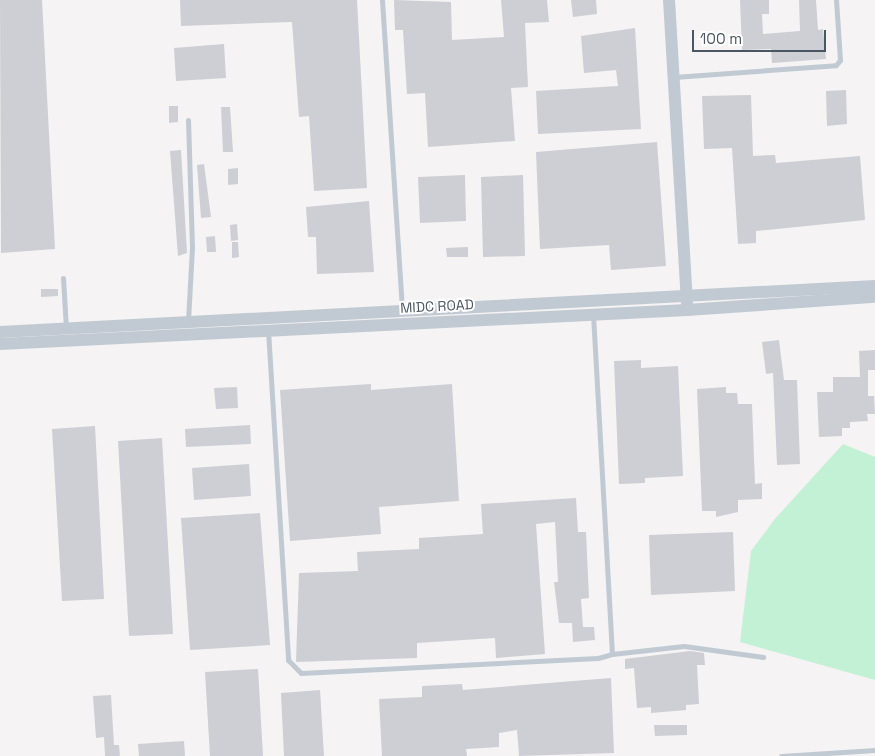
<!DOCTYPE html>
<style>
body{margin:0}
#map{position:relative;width:875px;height:756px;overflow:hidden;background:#f5f3f3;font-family:"Space Grotesk",sans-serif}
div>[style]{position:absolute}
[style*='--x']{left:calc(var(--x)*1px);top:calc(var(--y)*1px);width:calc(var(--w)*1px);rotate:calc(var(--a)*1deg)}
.green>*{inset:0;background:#c3f1d5}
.building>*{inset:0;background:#cdcfd5}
.service>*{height:5px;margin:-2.5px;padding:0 2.5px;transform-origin:2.5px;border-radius:2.5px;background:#c1cad2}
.tertiary>*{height:12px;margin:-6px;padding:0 6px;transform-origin:6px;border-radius:6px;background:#c1cad2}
span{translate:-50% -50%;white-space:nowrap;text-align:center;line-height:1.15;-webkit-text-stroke:4px #fff;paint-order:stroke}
.street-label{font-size:14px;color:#4a5661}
.scale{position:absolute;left:692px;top:30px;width:134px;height:22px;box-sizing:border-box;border:2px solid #4a5661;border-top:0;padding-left:6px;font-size:15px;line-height:18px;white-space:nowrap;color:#4a5661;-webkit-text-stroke:4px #fff;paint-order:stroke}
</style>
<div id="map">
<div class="green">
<i style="clip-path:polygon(843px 444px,875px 457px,875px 680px,740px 642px,751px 551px,774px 520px)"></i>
</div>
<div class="building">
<i style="clip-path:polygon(0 0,42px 0,55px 249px,1px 253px)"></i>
<i style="clip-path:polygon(180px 0,357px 0,367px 188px,314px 191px,309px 116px,299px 117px,292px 22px,181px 26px)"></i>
<i style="clip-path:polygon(394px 0,451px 2px,452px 40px,504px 37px,501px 0,547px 0,549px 22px,525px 23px,528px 87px,511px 88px,515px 141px,428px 147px,425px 93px,407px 94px,403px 30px,395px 30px)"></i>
<i style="clip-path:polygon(571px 0,596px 0,597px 14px,573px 17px)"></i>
<i style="clip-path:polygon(740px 0,769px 0,769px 14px,762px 14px,763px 34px,800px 31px,799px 0,816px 0,818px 30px,823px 29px,826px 59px,772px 63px,771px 49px,742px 50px)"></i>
<i style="clip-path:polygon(635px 28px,641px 129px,538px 134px,536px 91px,618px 86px,616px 70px,584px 73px,581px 36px)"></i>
<i style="clip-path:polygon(224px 44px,226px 78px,176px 81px,174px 48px)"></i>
<i style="clip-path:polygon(846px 90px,847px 124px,827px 126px,826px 91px)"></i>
<i style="clip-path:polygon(751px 95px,753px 156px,775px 155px,776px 163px,860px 156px,865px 220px,756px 231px,756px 243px,738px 244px,732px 148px,704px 149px,702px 96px)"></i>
<i style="clip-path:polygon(169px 106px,178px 106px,178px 122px,169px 123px)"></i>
<i style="clip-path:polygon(221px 107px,230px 107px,233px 152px,223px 152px)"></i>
<i style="clip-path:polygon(657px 142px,666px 266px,611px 270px,609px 245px,540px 249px,536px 152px)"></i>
<i style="clip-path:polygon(181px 150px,187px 253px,178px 256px,170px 151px)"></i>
<i style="clip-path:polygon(204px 164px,211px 217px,201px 218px,197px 165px)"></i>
<i style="clip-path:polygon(238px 168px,238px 184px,228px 185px,228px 169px)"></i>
<i style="clip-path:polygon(465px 175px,466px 221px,420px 223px,418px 177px)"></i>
<i style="clip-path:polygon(523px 175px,525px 256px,483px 257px,481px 177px)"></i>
<i style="clip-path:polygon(369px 201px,374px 272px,317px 274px,316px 237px,308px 237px,306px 207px)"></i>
<i style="clip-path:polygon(237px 224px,238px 240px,231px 241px,230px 225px)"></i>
<i style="clip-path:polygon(215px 236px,216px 252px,207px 252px,206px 237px)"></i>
<i style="clip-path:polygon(232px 242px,238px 242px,239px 257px,232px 258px)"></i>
<i style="clip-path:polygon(468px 247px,468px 257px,447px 257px,446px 248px)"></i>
<i style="clip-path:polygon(41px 289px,58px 289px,58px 296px,41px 297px)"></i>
<i style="clip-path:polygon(779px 340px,784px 380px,797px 380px,800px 464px,777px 465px,773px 373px,766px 374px,762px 342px)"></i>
<i style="clip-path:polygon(875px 350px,875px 370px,868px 370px,868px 396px,874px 396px,875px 414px,867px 414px,868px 421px,850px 422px,850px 428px,842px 428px,842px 436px,819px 437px,817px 392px,833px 392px,833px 377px,860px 377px,859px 351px)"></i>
<i style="clip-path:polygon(641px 360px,641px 368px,678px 366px,683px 476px,645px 478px,645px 483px,619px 484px,614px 361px)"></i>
<i style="clip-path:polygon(371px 384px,371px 390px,452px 384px,459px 501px,379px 507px,381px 534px,290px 541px,280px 390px)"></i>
<i style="clip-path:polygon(237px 387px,238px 408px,216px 409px,214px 388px)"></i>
<i style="clip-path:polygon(726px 387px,726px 393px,737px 393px,738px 404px,752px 404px,755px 484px,762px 483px,762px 499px,738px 500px,738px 512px,716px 517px,716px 511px,702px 511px,697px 389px)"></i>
<i style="clip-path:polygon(250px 425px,251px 444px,186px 447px,185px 429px)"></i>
<i style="clip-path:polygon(95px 426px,104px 599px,62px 601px,52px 429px)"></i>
<i style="clip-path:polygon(162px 438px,173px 634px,129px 636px,118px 441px)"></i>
<i style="clip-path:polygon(249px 464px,251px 496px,194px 500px,192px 468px)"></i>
<i style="clip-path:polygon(576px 498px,578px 532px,586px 532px,589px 598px,581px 599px,583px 627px,594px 627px,595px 640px,573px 642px,572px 623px,559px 623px,554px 582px,558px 582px,555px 522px,536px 524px,545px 654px,496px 658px,495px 638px,417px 643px,417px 658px,296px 662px,299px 573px,358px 571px,357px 552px,419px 549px,419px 538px,483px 534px,481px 504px)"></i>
<i style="clip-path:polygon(260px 513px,270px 645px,190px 650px,181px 518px)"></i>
<i style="clip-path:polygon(733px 532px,735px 591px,651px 595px,649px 535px)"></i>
<i style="clip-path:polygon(690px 651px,704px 653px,705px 665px,697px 665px,699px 704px,686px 705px,686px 710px,651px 713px,651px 707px,637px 708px,634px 668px,625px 669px,625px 659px)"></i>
<i style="clip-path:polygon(258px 669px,263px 756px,210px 756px,205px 672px)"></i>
<i style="clip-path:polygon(611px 678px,614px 753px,519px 756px,517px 730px,499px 733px,499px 747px,466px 749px,467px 756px,382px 756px,379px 699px,422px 697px,422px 686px,462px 684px,463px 690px)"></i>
<i style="clip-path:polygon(320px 690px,324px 756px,284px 756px,281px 693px)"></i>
<i style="clip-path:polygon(111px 695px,114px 745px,119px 745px,120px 756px,105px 756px,104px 737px,96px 738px,93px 696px)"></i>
<i style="clip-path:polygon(654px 725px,687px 725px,687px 735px,655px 736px)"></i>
<i style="clip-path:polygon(184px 741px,185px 756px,139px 756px,138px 744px)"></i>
</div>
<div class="service">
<i style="--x:382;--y:0;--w:312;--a:86.3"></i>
<i style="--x:674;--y:77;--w:162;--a:-4.2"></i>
<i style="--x:836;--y:65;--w:6;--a:-51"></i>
<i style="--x:840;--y:60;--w:60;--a:-93.8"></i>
<i style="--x:63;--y:278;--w:50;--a:86.6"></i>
<i style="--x:188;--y:321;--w:74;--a:-86.9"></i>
<i style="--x:192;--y:247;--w:127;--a:-91.8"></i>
<i style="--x:268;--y:330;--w:331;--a:86.5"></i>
<i style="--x:288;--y:660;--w:18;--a:45"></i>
<i style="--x:301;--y:673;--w:297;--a:-2.9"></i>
<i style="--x:598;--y:658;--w:15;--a:-16"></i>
<i style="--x:612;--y:654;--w:341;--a:-93.2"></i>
<i style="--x:612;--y:654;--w:72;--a:-6.3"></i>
<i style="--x:684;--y:646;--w:80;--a:7.9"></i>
<i style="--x:781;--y:756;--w:94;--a:-3.7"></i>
</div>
<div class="tertiary">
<i style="--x:669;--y:0;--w:306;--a:86.6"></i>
<i style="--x:0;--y:332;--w:876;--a:-3.01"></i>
<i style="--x:0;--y:344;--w:688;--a:-2.83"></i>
<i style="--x:687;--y:310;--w:188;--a:-4"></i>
</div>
<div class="street-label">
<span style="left:437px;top:306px;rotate:-3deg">MIDC ROAD</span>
</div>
<div class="scale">100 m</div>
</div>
